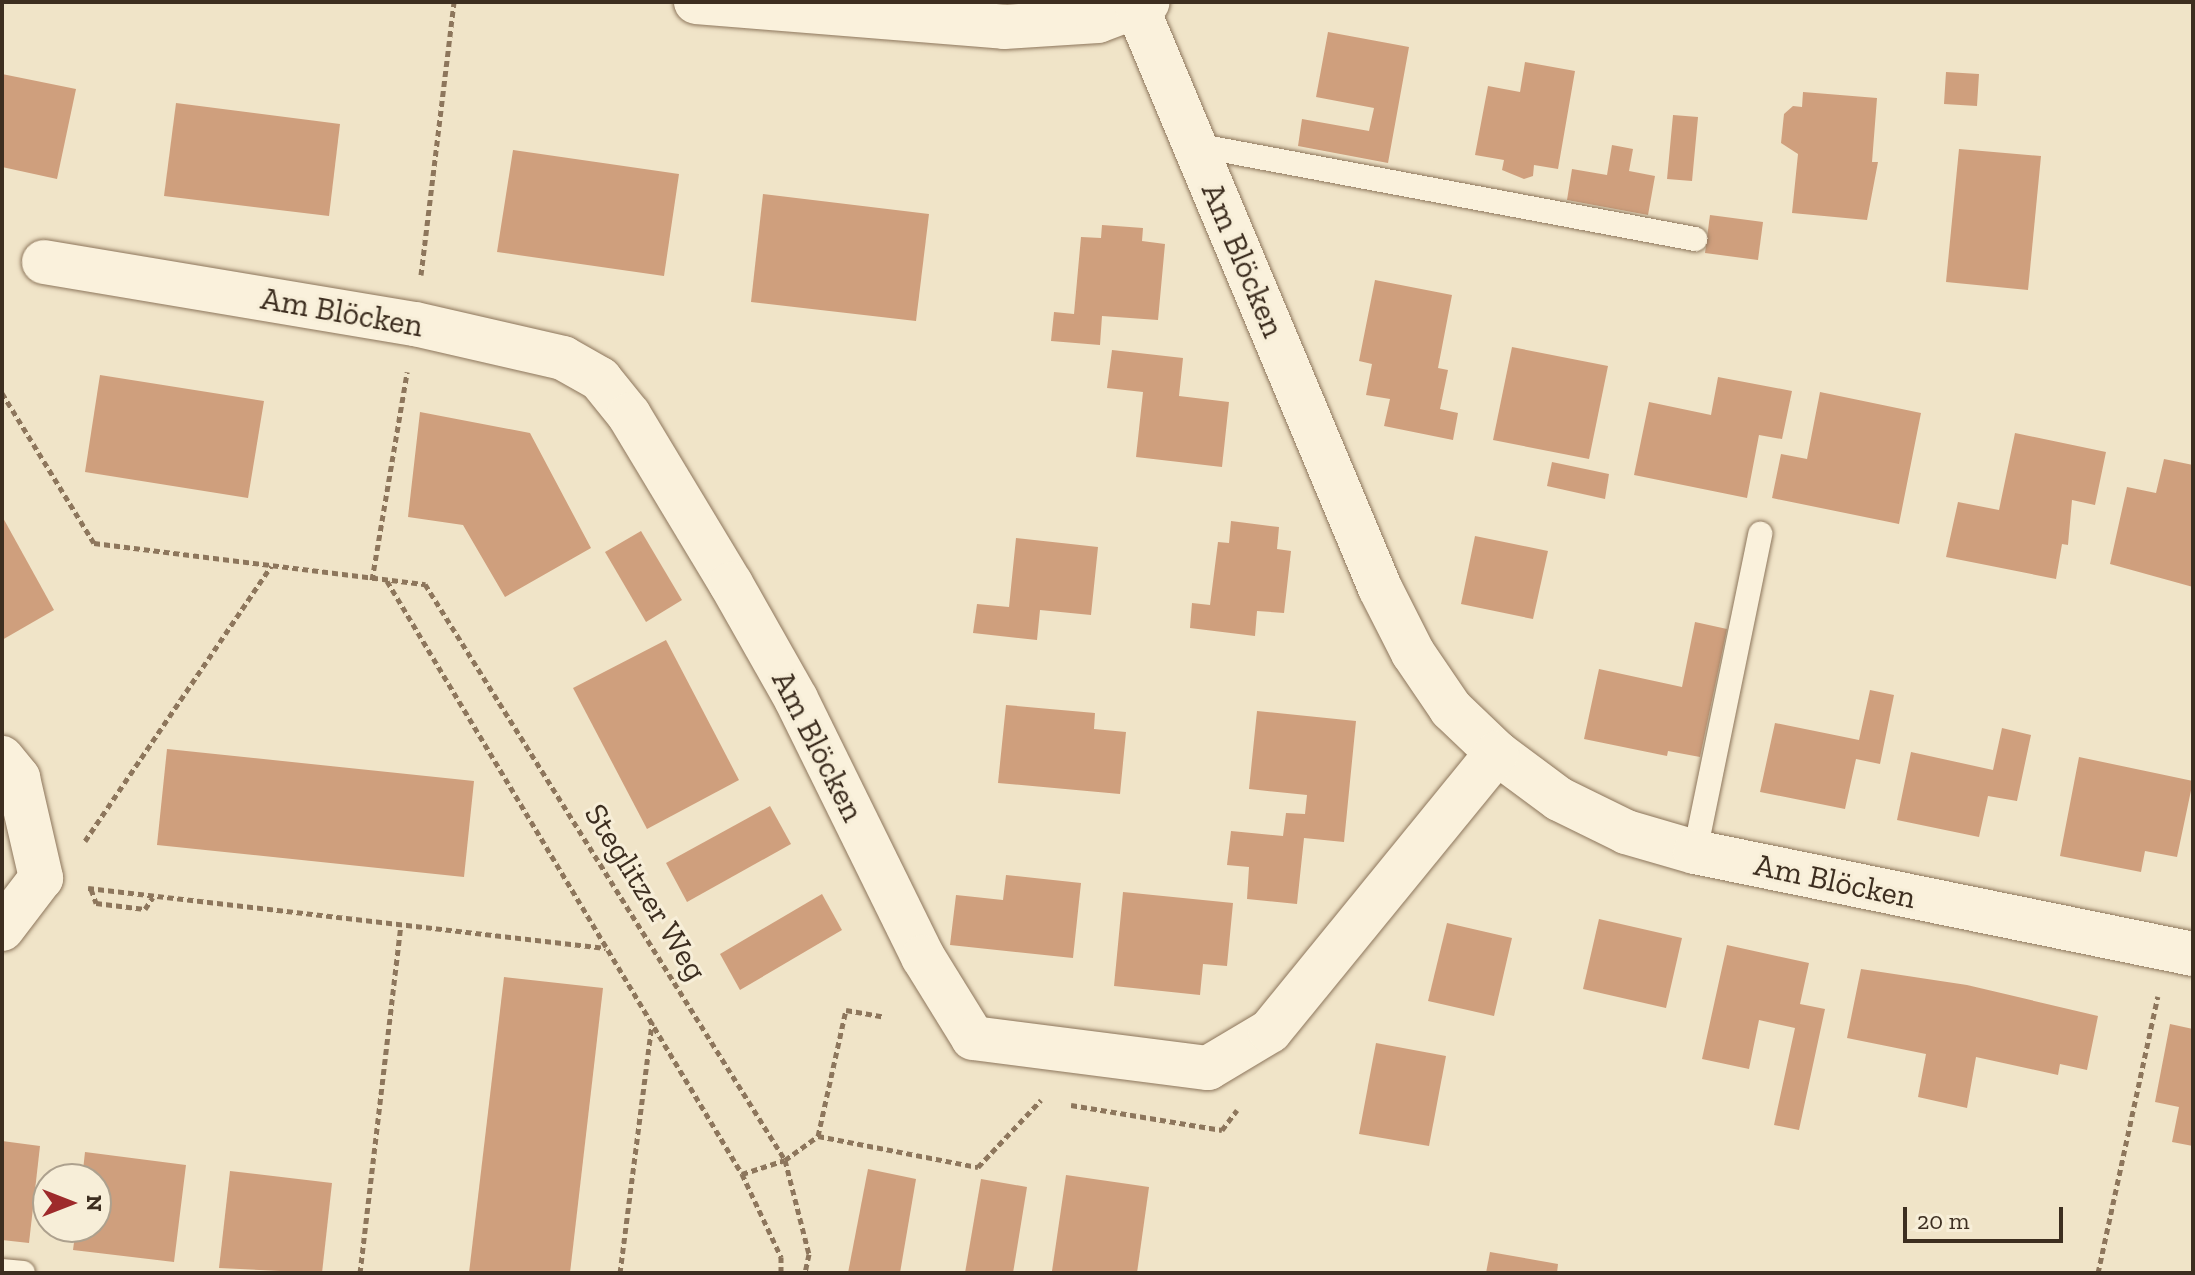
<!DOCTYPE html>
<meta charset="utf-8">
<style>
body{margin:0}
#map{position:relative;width:2195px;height:1275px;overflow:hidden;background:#f0e4c8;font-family:"Zilla Slab",serif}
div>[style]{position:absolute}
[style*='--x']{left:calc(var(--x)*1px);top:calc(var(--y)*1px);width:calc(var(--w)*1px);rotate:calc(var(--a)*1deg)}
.building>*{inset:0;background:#cf9f7d}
.path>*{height:5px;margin-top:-2.5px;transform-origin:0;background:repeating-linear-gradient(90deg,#8d765c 0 6px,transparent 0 10px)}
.roads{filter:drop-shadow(0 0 2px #8d765c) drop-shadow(0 0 2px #8d765c)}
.service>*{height:24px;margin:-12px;padding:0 12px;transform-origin:12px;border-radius:12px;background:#faf1dc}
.minor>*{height:44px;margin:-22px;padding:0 22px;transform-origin:22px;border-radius:22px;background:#faf1dc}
span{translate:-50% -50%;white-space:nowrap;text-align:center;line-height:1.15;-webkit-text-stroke:6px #f7eed8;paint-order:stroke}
.street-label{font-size:32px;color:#3d2e20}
.frame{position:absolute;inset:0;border:4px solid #3d2e20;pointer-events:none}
.north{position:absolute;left:32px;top:1163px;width:80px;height:80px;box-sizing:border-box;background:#f7eed8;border:2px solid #ada18e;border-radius:50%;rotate:90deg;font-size:22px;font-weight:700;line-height:32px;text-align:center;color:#3d2e20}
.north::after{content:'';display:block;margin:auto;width:28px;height:36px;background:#9e2a2b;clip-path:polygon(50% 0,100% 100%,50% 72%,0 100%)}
.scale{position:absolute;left:1903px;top:1207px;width:160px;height:36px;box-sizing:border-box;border:4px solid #3d2e20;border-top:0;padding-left:10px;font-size:24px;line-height:28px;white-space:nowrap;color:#3d2e20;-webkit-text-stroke:6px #f7eed8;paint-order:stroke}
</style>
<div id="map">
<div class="building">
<i style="clip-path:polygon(1328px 32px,1409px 47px,1388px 163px,1298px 146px,1302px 119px,1369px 131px,1374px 108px,1316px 97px)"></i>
<i style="clip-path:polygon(1525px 62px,1575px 71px,1558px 169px,1534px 165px,1533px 176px,1524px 179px,1502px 170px,1504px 160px,1475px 155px,1488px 86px,1520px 92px)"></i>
<i style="clip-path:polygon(1946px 72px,1979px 74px,1977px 106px,1944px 104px)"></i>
<i style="clip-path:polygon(2px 74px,76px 89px,57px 179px,2px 167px)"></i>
<i style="clip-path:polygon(1803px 92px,1877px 98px,1872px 162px,1878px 162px,1867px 220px,1792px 213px,1798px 154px,1781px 143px,1784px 114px,1793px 106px,1802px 107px)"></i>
<i style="clip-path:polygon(176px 103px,340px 124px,329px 216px,164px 196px)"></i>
<i style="clip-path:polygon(1673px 115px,1698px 117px,1692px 181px,1667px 179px)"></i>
<i style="clip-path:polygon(1612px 145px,1633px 149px,1629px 171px,1655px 176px,1648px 215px,1567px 200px,1572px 169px,1607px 175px)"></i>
<i style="clip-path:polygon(1959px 149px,2041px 156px,2028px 290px,1946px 282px)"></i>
<i style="clip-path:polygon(513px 150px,679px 174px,664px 276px,497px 252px)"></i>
<i style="clip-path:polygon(763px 194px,929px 214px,916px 321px,751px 302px)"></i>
<i style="clip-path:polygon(1710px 215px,1763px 222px,1758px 260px,1705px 253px)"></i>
<i style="clip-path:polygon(1102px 225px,1143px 228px,1142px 241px,1165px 244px,1158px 320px,1102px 316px,1100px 345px,1051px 341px,1054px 312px,1074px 314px,1081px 237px,1101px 238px)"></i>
<i style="clip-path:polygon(1375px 280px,1452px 295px,1438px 368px,1448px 370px,1440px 409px,1458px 413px,1453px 440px,1384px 426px,1390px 399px,1366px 395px,1372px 364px,1359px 361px)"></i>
<i style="clip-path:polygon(1512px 347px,1608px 366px,1589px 459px,1493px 440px)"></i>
<i style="clip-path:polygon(1112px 350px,1183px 358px,1179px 396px,1229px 402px,1222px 467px,1136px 457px,1143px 392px,1107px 388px)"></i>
<i style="clip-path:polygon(100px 375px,264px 401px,248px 498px,85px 472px)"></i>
<i style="clip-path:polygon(1718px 377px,1792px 391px,1782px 439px,1759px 435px,1747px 498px,1634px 475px,1649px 402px,1711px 415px)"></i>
<i style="clip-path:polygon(1820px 392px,1921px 413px,1899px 524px,1772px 498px,1781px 454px,1807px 459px)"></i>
<i style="clip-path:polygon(420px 412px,530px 433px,591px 548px,505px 597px,463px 525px,408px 517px)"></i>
<i style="clip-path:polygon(2015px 433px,2106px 452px,2095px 505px,2072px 500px,2068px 545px,2062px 544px,2056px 579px,1946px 557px,1958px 502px,1999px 510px)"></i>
<i style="clip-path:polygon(2164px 459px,2193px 465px,2193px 587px,2110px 564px,2127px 487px,2156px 493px)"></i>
<i style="clip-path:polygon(1552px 462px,1609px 474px,1605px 499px,1547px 486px)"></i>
<i style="clip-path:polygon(2px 516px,54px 610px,2px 640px)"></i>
<i style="clip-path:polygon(1231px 521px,1279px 527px,1277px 549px,1291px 551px,1284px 613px,1257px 611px,1255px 636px,1190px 628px,1192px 603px,1210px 605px,1218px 542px,1229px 543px)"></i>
<i style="clip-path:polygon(641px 531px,682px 600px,646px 622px,605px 552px)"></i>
<i style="clip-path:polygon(1475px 536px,1548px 551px,1533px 619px,1461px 604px)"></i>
<i style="clip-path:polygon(1016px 538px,1098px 547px,1091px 615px,1040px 610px,1037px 640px,973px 633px,977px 604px,1009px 607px)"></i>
<i style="clip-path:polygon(1695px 622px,1727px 629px,1700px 757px,1668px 751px,1667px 756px,1584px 739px,1599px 669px,1682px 687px)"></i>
<i style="clip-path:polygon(666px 640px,739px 780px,647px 829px,573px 688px)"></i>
<i style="clip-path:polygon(1870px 690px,1894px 695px,1880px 764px,1856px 759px,1845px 809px,1760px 792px,1775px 723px,1859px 740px)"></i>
<i style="clip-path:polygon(1006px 705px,1095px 713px,1094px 729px,1126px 732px,1120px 794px,998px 783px)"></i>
<i style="clip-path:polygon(1257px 711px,1356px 721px,1344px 842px,1304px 838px,1297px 904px,1247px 899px,1249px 867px,1227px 865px,1231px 831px,1283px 836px,1286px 813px,1305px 814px,1307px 795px,1249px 789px)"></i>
<i style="clip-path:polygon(2002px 728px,2031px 735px,2017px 801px,1988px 796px,1979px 837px,1897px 820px,1911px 752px,1993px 770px)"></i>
<i style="clip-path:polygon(167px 749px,474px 781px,464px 877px,157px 845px)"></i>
<i style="clip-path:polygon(2079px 757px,2193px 781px,2177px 857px,2145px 851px,2141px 872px,2060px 856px)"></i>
<i style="clip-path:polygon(770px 806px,791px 844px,687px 902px,666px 863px)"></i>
<i style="clip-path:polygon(1006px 875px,1081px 883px,1073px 958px,950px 945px,956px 895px,1003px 900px)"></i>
<i style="clip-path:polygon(1123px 892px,1233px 903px,1227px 966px,1203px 964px,1200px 995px,1114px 986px)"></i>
<i style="clip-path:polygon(822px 894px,842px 930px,740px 990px,720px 954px)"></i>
<i style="clip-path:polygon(1599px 919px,1682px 938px,1666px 1008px,1583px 989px)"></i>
<i style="clip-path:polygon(1447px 923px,1512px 938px,1494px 1016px,1428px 1001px)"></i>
<i style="clip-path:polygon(1727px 945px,1809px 963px,1800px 1004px,1825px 1009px,1799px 1130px,1774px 1125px,1795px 1028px,1759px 1020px,1749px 1069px,1702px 1059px)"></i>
<i style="clip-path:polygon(1861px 969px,1967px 985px,2098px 1016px,2087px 1070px,2060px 1064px,2058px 1075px,1976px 1057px,1967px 1108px,1918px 1097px,1926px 1054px,1847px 1038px)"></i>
<i style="clip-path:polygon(504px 977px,603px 988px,570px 1273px,469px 1273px)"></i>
<i style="clip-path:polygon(2170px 1024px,2193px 1029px,2193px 1146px,2172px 1142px,2179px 1107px,2155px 1102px)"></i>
<i style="clip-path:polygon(1376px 1043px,1446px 1056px,1429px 1146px,1359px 1134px)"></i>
<i style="clip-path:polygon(2px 1141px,40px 1146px,29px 1243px,2px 1240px)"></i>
<i style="clip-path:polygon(85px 1152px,186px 1165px,174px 1262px,73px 1250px,76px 1227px,96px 1227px,96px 1179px,82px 1179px)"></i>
<i style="clip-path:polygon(868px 1169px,916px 1179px,900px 1273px,848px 1273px)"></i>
<i style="clip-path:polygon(230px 1171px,332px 1183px,322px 1273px,219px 1268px)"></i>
<i style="clip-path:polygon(1066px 1175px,1149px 1187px,1137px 1273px,1052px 1271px)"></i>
<i style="clip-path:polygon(981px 1179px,1027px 1187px,1013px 1273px,965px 1273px)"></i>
<i style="clip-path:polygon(1490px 1252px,1558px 1264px,1557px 1273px,1486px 1273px)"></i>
</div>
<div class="path">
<i style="--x:421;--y:275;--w:275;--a:-83.1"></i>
<i style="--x:2;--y:393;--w:176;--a:58.5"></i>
<i style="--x:94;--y:543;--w:334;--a:7.1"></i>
<i style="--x:425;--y:584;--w:679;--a:57.99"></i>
<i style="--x:785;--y:1160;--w:97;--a:75.7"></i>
<i style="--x:809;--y:1254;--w:19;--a:102"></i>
<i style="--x:372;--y:580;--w:211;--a:-80.4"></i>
<i style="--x:387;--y:581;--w:691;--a:59.09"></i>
<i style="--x:742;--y:1174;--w:92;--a:64.8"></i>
<i style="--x:781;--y:1257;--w:16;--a:90"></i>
<i style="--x:85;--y:841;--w:332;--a:-55.9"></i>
<i style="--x:88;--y:888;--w:521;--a:6.61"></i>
<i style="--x:91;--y:889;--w:15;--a:70"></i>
<i style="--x:96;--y:903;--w:49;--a:7"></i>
<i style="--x:145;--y:909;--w:14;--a:-56"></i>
<i style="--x:1071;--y:1105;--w:153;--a:9.4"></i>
<i style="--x:1222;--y:1130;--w:25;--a:-53"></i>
<i style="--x:818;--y:1136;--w:129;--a:-77.5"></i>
<i style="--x:846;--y:1010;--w:39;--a:10"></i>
<i style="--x:742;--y:1174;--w:45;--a:-18"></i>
<i style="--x:785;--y:1160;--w:41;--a:-36"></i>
<i style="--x:818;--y:1136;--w:163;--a:11"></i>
<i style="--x:978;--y:1167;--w:92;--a:-46.8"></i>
<i style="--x:360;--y:1273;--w:349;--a:-83.3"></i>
<i style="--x:620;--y:1273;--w:253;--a:-82.7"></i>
<i style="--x:2098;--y:1273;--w:283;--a:-77.8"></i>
</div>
<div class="roads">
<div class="service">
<i style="--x:1195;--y:145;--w:509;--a:10.65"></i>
<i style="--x:1695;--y:852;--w:325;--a:-78.4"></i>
<i style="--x:2;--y:1271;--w:21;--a:5"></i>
</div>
<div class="minor">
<i style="--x:696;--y:2;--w:309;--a:4.6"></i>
<i style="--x:1004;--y:27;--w:94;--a:-3.7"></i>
<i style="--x:1098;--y:21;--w:53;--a:-20.8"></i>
<i style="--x:1138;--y:10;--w:627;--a:67.28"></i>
<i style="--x:1380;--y:588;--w:73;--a:63.1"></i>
<i style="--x:1413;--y:653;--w:68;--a:55.8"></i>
<i style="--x:1451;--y:709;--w:64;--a:43.7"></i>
<i style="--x:1497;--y:753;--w:77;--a:36.6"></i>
<i style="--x:1559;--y:799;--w:75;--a:26.2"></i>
<i style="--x:1626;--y:832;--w:72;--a:16.2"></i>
<i style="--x:1695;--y:852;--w:508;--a:11.58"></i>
<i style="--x:44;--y:262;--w:376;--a:9.5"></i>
<i style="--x:415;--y:324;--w:152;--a:12.9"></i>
<i style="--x:563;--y:358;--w:43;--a:29.6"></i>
<i style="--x:600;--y:379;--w:46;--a:51.1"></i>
<i style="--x:629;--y:415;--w:197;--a:58.9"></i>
<i style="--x:731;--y:584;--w:132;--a:60.5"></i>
<i style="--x:796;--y:699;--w:288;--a:63.8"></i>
<i style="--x:923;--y:957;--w:95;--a:58.3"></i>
<i style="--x:973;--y:1038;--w:237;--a:7.3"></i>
<i style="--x:1208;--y:1068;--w:72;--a:-30.8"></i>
<i style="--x:1270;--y:1031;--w:359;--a:-50.8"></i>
<i style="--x:2;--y:758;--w:26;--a:51"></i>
<i style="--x:18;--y:778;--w:103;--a:77"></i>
<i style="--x:41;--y:878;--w:64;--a:127.4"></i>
</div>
</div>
<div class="street-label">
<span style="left:1243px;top:260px;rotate:67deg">Am Blöcken</span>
<span style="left:342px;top:312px;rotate:10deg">Am Blöcken</span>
<span style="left:818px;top:746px;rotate:63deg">Am Blöcken</span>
<span style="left:1835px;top:881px;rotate:12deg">Am Blöcken</span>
<span style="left:646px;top:892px;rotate:58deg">Steglitzer Weg</span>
</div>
<div class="frame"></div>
<div class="north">N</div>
<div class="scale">20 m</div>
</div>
